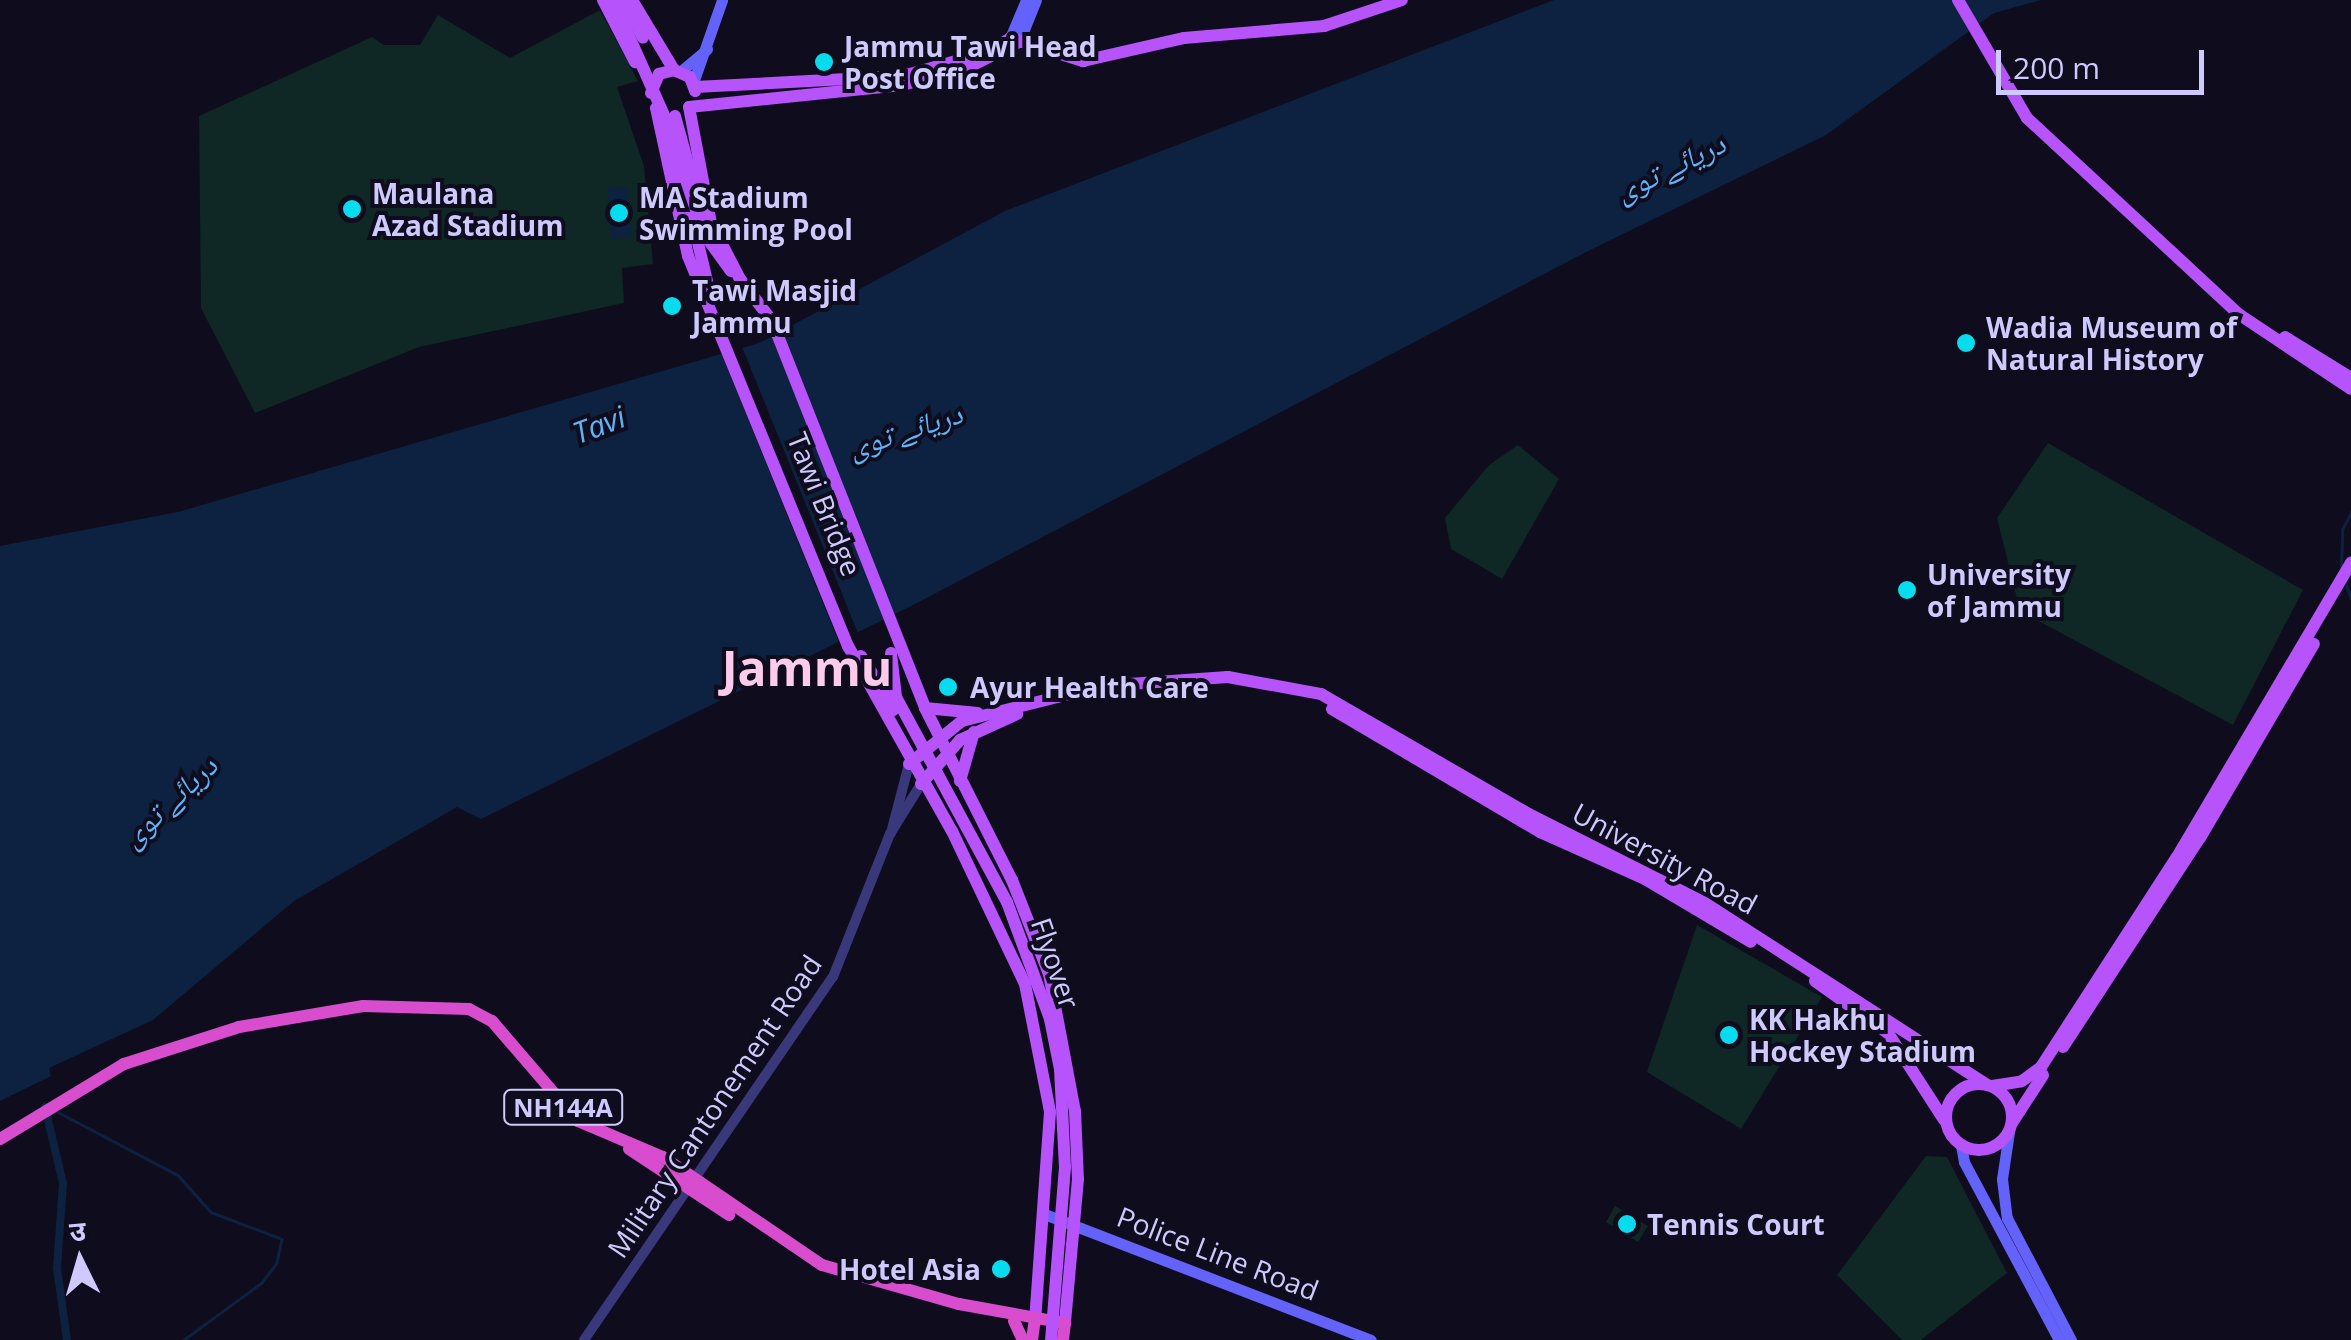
<!DOCTYPE html>
<meta charset="utf-8">
<style>
body{margin:0}
#map{position:relative;width:2351px;height:1340px;overflow:hidden;background:#0e0c1d;font-family:"Open Sans","Noto Naskh Arabic","Noto Sans Devanagari",sans-serif}
div>[style]{position:absolute}
[style*='--x']{left:calc(var(--x)*1px);top:calc(var(--y)*1px);width:calc(var(--w)*1px);rotate:calc(var(--a)*1deg)}
.green>*{inset:0;background:#0f2725}
.water>*{inset:0;background:#0d2240}
.pier>*{inset:0;background:#0e0c1d}
.stream>*{height:2.5px;margin:-1.25px;padding:0 1.25px;transform-origin:1.25px;border-radius:1.25px;background:#0d2240}
.canal>*{height:8px;margin:-4px;padding:0 4px;transform-origin:4px;border-radius:4px;background:#0d2240}
.tertiary>*{height:10px;margin:-5px;padding:0 5px;transform-origin:5px;border-radius:5px;background:#39387b}
.secondary>*{height:11px;margin:-5.5px;padding:0 5.5px;transform-origin:5.5px;border-radius:5.5px;background:#6363fb}
.primary>*{height:12px;margin:-6px;padding:0 6px;transform-origin:6px;border-radius:6px;background:#b753fb}
.primary>.ring{margin:-6px;padding:0;box-sizing:content-box;background:none;border:12px solid #b753fb;border-radius:50%}
.trunk>*{height:12px;margin:-6px;padding:0 6px;transform-origin:6px;border-radius:6px;background:#d84dce}
.primary-bridge>*{height:12px;margin:-6px;padding:0 6px;transform-origin:6px;border-radius:6px;background:#b753fb}
.dots>*{width:28px;height:28px;translate:-50% -50%;box-sizing:border-box;border:5px solid #0e0c1d;border-radius:50%}
span{translate:-50% -50%;white-space:nowrap;text-align:center;line-height:1.15;-webkit-text-stroke:8px #0e0c1d;paint-order:stroke}
.shield-label span{padding:2px 8px;background:#0e0c1d;border:2px solid;border-radius:8px;-webkit-text-stroke-width:0}
.shield-label{font-size:25px;color:#cec9fe;font-weight:700}
.poi-label{font-size:28px;color:#cec9fe;font-weight:700}
.left{translate:0 -50%;text-align:left}
.right{translate:-100% -50%;text-align:right}
.street-label{font-size:28px;color:#cec9fe}
.water-label{font-size:30px;color:#5ab5fb;font-style:italic}
.town-label{font-size:48px;color:#fecbed;font-weight:700}
.north{position:absolute;left:30px;top:1210px;width:100px;height:100px;-webkit-text-stroke:8px #0e0c1d;paint-order:stroke;rotate:355deg;font-size:28px;font-weight:700;line-height:40px;text-align:center;color:#cec9fe}
.north::after{content:'';display:block;margin:auto;width:35px;height:45px;background:#cec9fe;clip-path:polygon(50% 0,100% 100%,50% 72%,0 100%)}
.scale{position:absolute;left:1996px;top:50px;width:208px;height:45px;box-sizing:border-box;border:5px solid #cec9fe;border-top:0;padding-left:12px;font-size:30px;line-height:35px;white-space:nowrap;color:#cec9fe;-webkit-text-stroke:8px #0e0c1d;paint-order:stroke}
</style>
<div id="map">
<div class="green">
<i style="clip-path:polygon(600px 10px,638px 81px,617px 87px,644px 166px,653px 264px,622px 268px,624px 303px,419px 347px,255px 413px,201px 308px,199px 116px,372px 37px,384px 45px,420px 45px,438px 15px,510px 58px)"></i>
<i style="clip-path:polygon(2048px 443px,2303px 590px,2233px 725px,2020px 611px,1997px 518px)"></i>
<i style="clip-path:polygon(1518px 445px,1559px 479px,1502px 579px,1451px 549px,1445px 518px,1489px 465px)"></i>
<i style="clip-path:polygon(1697px 925px,1822px 997px,1741px 1129px,1647px 1072px)"></i>
<i style="clip-path:polygon(1926px 1156px,1947px 1157px,2007px 1273px,1921px 1340px,1902px 1340px,1837px 1275px)"></i>
<i style="clip-path:polygon(1615px 1206px,1648px 1226px,1638px 1242px,1606px 1222px)"></i>
</div>
<div class="water">
<i style="clip-path:polygon(1554px 0,2041px 0,1994px 13px,1826px 135px,1586px 252px,915px 604px,481px 819px,457px 807px,294px 901px,153px 1020px,49px 1068px,51px 1076px,0 1101px,0 546px,178px 512px,759px 343px,1005px 211px)"></i>
<i style="clip-path:polygon(628px 187px,631px 237px,611px 239px,608px 188px)"></i>
</div>
<div class="pier">
<i style="clip-path:polygon(741px 344px,859px 636px,840px 645px,720px 350px)"></i>
</div>
<div class="stream">
<i style="--x:2341;--y:568;--w:38;--a:-88"></i>
<i style="--x:2342;--y:530;--w:20;--a:-63"></i>
<i style="--x:2345;--y:580;--w:19;--a:72"></i>
<i style="--x:56;--y:1111;--w:138;--a:27.7"></i>
<i style="--x:178;--y:1175;--w:50;--a:48.3"></i>
<i style="--x:211;--y:1212;--w:76;--a:20.8"></i>
<i style="--x:282;--y:1239;--w:25;--a:102"></i>
<i style="--x:277;--y:1263;--w:25;--a:127"></i>
<i style="--x:262;--y:1283;--w:97;--a:143.8"></i>
</div>
<div class="canal">
<i style="--x:45;--y:1107;--w:79;--a:76.8"></i>
<i style="--x:63;--y:1184;--w:84;--a:94.1"></i>
<i style="--x:57;--y:1268;--w:73;--a:82.1"></i>
</div>
<div class="tertiary">
<i style="--x:891;--y:833;--w:71;--a:-75.4"></i>
<i style="--x:584;--y:1340;--w:440;--a:-55.6"></i>
<i style="--x:833;--y:977;--w:154;--a:-68.3"></i>
<i style="--x:890;--y:834;--w:59;--a:-58.2"></i>
</div>
<div class="secondary">
<i style="--x:1010;--y:38;--w:41;--a:-67.2"></i>
<i style="--x:1019;--y:42;--w:45;--a:-68"></i>
<i style="--x:681;--y:71;--w:34;--a:-40"></i>
<i style="--x:693;--y:83;--w:88;--a:-70.7"></i>
<i style="--x:2009;--y:1132;--w:48;--a:98.5"></i>
<i style="--x:2002;--y:1179;--w:39;--a:83"></i>
<i style="--x:2007;--y:1218;--w:138;--a:62.3"></i>
<i style="--x:1961;--y:1145;--w:17;--a:80"></i>
<i style="--x:1964;--y:1162;--w:202;--a:61.9"></i>
<i style="--x:1047;--y:1215;--w:347;--a:21.1"></i>
</div>
<div class="primary">
<i style="--x:603;--y:0;--w:70;--a:62.7"></i>
<i style="--x:632;--y:0;--w:82;--a:59"></i>
<i style="--x:1958;--y:0;--w:137;--a:59.7"></i>
<i style="--x:2027;--y:118;--w:290;--a:42.8"></i>
<i style="--x:2240;--y:315;--w:133;--a:33.7"></i>
<i style="--x:1019;--y:42;--w:58;--a:153.4"></i>
<i style="--x:967;--y:68;--w:67;--a:165.3"></i>
<i style="--x:902;--y:85;--w:214;--a:174.1"></i>
<i style="--x:689;--y:107;--w:118;--a:79.3"></i>
<i style="--x:711;--y:223;--w:63;--a:62.6"></i>
<i style="--x:740;--y:279;--w:53;--a:52.7"></i>
<i style="--x:772;--y:321;--w:416;--a:68.4"></i>
<i style="--x:925;--y:708;--w:193;--a:63.2"></i>
<i style="--x:1012;--y:880;--w:101;--a:68.5"></i>
<i style="--x:1049;--y:974;--w:139;--a:79.3"></i>
<i style="--x:1075;--y:1111;--w:68;--a:87.5"></i>
<i style="--x:1078;--y:1179;--w:145;--a:95.2"></i>
<i style="--x:695;--y:87;--w:208;--a:-3"></i>
<i style="--x:903;--y:76;--w:88;--a:-15.8"></i>
<i style="--x:988;--y:52;--w:26;--a:-32"></i>
<i style="--x:1010;--y:38;--w:77;--a:17.5"></i>
<i style="--x:1083;--y:61;--w:104;--a:-12.8"></i>
<i style="--x:1184;--y:38;--w:141;--a:-4.9"></i>
<i style="--x:1324;--y:26;--w:82;--a:-18.4"></i>
<i style="--x:651;--y:93;--w:21;--a:-67"></i>
<i style="--x:659;--y:74;--w:16;--a:-15"></i>
<i style="--x:674;--y:70;--w:17;--a:24"></i>
<i style="--x:690;--y:77;--w:15;--a:70"></i>
<i style="--x:656;--y:108;--w:151;--a:77.8"></i>
<i style="--x:688;--y:256;--w:422;--a:67.7"></i>
<i style="--x:848;--y:646;--w:212;--a:60.7"></i>
<i style="--x:952;--y:831;--w:170;--a:64.5"></i>
<i style="--x:1025;--y:984;--w:130;--a:78.9"></i>
<i style="--x:1050;--y:1112;--w:208;--a:94.1"></i>
<i style="--x:691;--y:174;--w:61;--a:77.8"></i>
<i style="--x:704;--y:234;--w:46;--a:53.9"></i>
<i style="--x:2285;--y:337;--w:78;--a:31.8"></i>
<i style="--x:861;--y:656;--w:31;--a:57"></i>
<i style="--x:925;--y:708;--w:53;--a:5.4"></i>
<i style="--x:1332;--y:709;--w:242;--a:30.6"></i>
<i style="--x:1540;--y:832;--w:115;--a:24.1"></i>
<i style="--x:1645;--y:879;--w:123;--a:30.7"></i>
<i style="--x:909;--y:764;--w:68;--a:-39.1"></i>
<i style="--x:962;--y:721;--w:143;--a:-14.1"></i>
<i style="--x:1101;--y:686;--w:127;--a:-4.1"></i>
<i style="--x:1228;--y:677;--w:95;--a:10.4"></i>
<i style="--x:1321;--y:694;--w:240;--a:30"></i>
<i style="--x:1529;--y:814;--w:197;--a:26.8"></i>
<i style="--x:1705;--y:903;--w:336;--a:32.8"></i>
<i style="--x:960;--y:781;--w:51;--a:-74.1"></i>
<i style="--x:921;--y:784;--w:59;--a:-48.4"></i>
<i style="--x:960;--y:740;--w:63;--a:-24.5"></i>
<i style="--x:1815;--y:981;--w:90;--a:35.5"></i>
<i style="--x:1888;--y:1033;--w:103;--a:57.2"></i>
<i style="--x:2063;--y:1047;--w:250;--a:-56.8"></i>
<i style="--x:2200;--y:838;--w:225;--a:-59.6"></i>
<i class="ring" style="left:1946px;top:1084px;width:54px;height:54px"></i>
<i style="--x:1992;--y:1086;--w:30;--a:-9"></i>
<i style="--x:2022;--y:1081;--w:24;--a:-36"></i>
<i style="--x:2041;--y:1067;--w:250;--a:-57.1"></i>
<i style="--x:2177;--y:857;--w:342;--a:-59.4"></i>
<i style="--x:2012;--y:1123;--w:57;--a:-57.1"></i>
</div>
<div class="trunk">
<i style="--x:0;--y:1139;--w:145;--a:-31.2"></i>
<i style="--x:124;--y:1064;--w:121;--a:-17.8"></i>
<i style="--x:239;--y:1027;--w:126;--a:-9.6"></i>
<i style="--x:363;--y:1006;--w:106;--a:1.6"></i>
<i style="--x:469;--y:1009;--w:26;--a:28"></i>
<i style="--x:492;--y:1021;--w:132;--a:49.3"></i>
<i style="--x:578;--y:1121;--w:92;--a:23"></i>
<i style="--x:663;--y:1157;--w:192;--a:34.2"></i>
<i style="--x:822;--y:1265;--w:142;--a:15.9"></i>
<i style="--x:959;--y:1304;--w:108;--a:10.2"></i>
<i style="--x:1065;--y:1323;--w:17;--a:97"></i>
<i style="--x:629;--y:1149;--w:120;--a:33.4"></i>
<i style="--x:1014;--y:1321;--w:21;--a:65"></i>
<i style="--x:1032;--y:1340;--w:21;--a:-82"></i>
</div>
<div class="primary-bridge">
<i style="--x:613;--y:0;--w:145;--a:66.1"></i>
<i style="--x:672;--y:133;--w:152;--a:76.7"></i>
<i style="--x:624;--y:0;--w:42;--a:63.4"></i>
<i style="--x:675;--y:116;--w:60;--a:74.6"></i>
<i style="--x:891;--y:653;--w:44;--a:83.5"></i>
<i style="--x:896;--y:697;--w:233;--a:61.6"></i>
<i style="--x:1007;--y:902;--w:125;--a:69.8"></i>
<i style="--x:1050;--y:1019;--w:51;--a:78.7"></i>
<i style="--x:1060;--y:1069;--w:98;--a:87.1"></i>
<i style="--x:1065;--y:1167;--w:174;--a:94.6"></i>
<i style="--x:878;--y:682;--w:32;--a:62"></i>
</div>
<div class="dots">
<i style="left:824px;top:62px;background:#06dced"></i>
<i style="left:352px;top:209px;background:#06dced"></i>
<i style="left:619px;top:213px;background:#06dced"></i>
<i style="left:672px;top:306px;background:#06dced"></i>
<i style="left:1966px;top:343px;background:#06dced"></i>
<i style="left:1907px;top:590px;background:#06dced"></i>
<i style="left:948px;top:687px;background:#06dced"></i>
<i style="left:1729px;top:1035px;background:#06dced"></i>
<i style="left:1627px;top:1224px;background:#06dced"></i>
<i style="left:1001px;top:1269px;background:#06dced"></i>
</div>
<div class="shield-label">
<span style="left:563px;top:1107px">NH144A</span>
</div>
<div class="poi-label">
<span class="left" style="left:844px;top:62px">Jammu Tawi Head<br>Post Office</span>
<span class="left" style="left:372px;top:209px">Maulana<br>Azad Stadium</span>
<span class="left" style="left:639px;top:213px">MA Stadium<br>Swimming Pool</span>
<span class="left" style="left:692px;top:306px">Tawi Masjid<br>Jammu</span>
<span class="left" style="left:1986px;top:343px">Wadia Museum of<br>Natural History</span>
<span class="left" style="left:1927px;top:590px">University<br>of Jammu</span>
<span class="left" style="left:970px;top:687px">Ayur Health Care</span>
<span class="left" style="left:1749px;top:1035px">KK Hakhu<br>Hockey Stadium</span>
<span class="left" style="left:1647px;top:1224px">Tennis Court</span>
<span class="right" style="left:981px;top:1269px">Hotel Asia</span>
</div>
<div class="street-label">
<span style="left:825px;top:504px;rotate:68deg">Tawi Bridge</span>
<span style="left:1665px;top:858px;rotate:28deg">University Road</span>
<span style="left:1056px;top:963px;rotate:71deg">Flyover</span>
<span style="left:714px;top:1106px;rotate:-56deg">Military Cantonement Road</span>
<span style="left:1218px;top:1253px;rotate:21deg">Police Line Road</span>
</div>
<div class="water-label">
<span style="left:1670px;top:167px;rotate:-26deg">دریائے توی</span>
<span style="left:599px;top:425px;rotate:-21deg">Tavi</span>
<span style="left:905px;top:430px;rotate:-18deg">دریائے توی</span>
<span style="left:169px;top:801px;rotate:-43deg">دریائے توی</span>
</div>
<div class="town-label">
<span style="left:807px;top:668px">Jammu</span>
</div>
<div class="north">उ</div>
<div class="scale">200 m</div>
</div>
